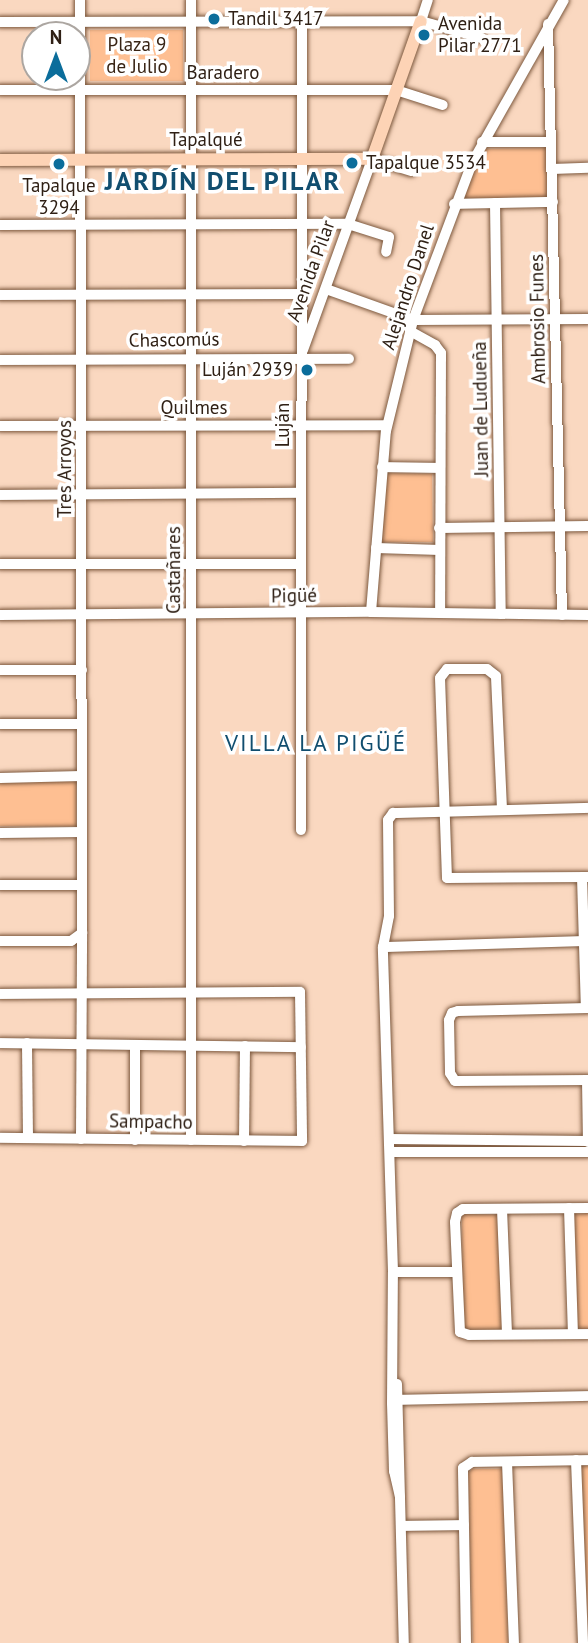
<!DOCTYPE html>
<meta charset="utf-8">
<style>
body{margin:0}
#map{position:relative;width:588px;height:1643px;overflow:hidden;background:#fad8c0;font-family:"PT Sans",sans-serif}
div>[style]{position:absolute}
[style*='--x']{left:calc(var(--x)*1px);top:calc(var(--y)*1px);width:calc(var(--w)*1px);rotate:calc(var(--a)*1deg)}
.green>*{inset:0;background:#febf92}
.roads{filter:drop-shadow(0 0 2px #7c583d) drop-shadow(0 0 2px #7c583d)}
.minor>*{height:10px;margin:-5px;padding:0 5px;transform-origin:5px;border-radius:5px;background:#fff}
.major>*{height:12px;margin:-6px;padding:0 6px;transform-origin:6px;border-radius:6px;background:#fdd3b5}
.dots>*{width:19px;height:19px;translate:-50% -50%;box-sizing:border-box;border:4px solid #fff;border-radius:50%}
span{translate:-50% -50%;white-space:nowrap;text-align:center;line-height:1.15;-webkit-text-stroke:7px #fff;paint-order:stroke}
.poi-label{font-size:19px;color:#2f2015}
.left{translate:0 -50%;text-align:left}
.right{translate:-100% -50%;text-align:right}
.park-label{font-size:19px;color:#382415}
.street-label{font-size:19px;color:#2f2015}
.quarter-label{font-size:23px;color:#114e6f;letter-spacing:2px}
.district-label{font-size:26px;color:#114e6f;font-weight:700;letter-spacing:2px}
.north{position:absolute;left:21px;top:21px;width:70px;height:70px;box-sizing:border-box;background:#fff;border:2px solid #aca6a1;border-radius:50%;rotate:0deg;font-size:19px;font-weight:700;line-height:28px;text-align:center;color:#2f2015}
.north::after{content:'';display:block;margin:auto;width:24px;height:32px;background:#0b6d9b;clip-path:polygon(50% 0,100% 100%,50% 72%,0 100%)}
</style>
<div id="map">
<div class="green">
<i style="clip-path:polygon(90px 30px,183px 30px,183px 81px,90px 81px)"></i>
<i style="clip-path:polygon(548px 148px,548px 197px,459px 201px,485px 149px)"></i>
<i style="clip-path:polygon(386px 473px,432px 474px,433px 542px,382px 542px)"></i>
<i style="clip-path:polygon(0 780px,76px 780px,76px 826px,0 826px)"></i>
<i style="clip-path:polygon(588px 1213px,588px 1329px,581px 1329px,577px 1326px,572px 1214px)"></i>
<i style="clip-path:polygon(462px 1214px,498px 1215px,502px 1327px,499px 1332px,468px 1332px,463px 1329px)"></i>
<i style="clip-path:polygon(581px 1466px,588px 1466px,588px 1624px)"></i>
<i style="clip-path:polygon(472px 1469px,503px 1469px,508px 1643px,473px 1643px,468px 1474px)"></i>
</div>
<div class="roads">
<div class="minor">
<i style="--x:191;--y:0;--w:1140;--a:90"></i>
<i style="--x:421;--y:21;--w:22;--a:-72"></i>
<i style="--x:0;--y:22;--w:421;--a:-0.1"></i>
<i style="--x:421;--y:21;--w:63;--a:15.6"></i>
<i style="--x:548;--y:24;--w:591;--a:88.64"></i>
<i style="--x:0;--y:90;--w:396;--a:0"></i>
<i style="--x:396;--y:90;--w:49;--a:17.7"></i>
<i style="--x:482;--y:142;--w:69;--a:0"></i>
<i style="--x:552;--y:169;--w:36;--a:-2"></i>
<i style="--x:495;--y:203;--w:411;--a:89.2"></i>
<i style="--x:454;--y:204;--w:99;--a:-1.2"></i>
<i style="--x:0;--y:225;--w:348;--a:-0.2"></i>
<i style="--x:348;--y:224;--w:43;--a:17.6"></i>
<i style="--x:389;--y:237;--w:15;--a:101"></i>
<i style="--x:326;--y:289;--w:92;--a:19.6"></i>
<i style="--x:413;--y:320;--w:175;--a:-0.3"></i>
<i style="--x:0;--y:295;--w:301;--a:-0.2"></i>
<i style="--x:410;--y:331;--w:29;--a:29"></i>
<i style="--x:435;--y:345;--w:10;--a:53"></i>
<i style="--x:441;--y:353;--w:260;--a:90.2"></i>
<i style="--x:303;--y:350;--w:203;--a:-70.1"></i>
<i style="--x:372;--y:159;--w:41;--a:17.1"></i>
<i style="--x:0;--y:360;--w:349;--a:-0.2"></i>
<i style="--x:0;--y:426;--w:387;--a:-0.1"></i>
<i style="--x:382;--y:467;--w:57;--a:1"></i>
<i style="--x:0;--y:495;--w:300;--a:-0.4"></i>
<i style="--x:439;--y:528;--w:149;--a:-0.8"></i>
<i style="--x:376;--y:548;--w:64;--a:1.8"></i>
<i style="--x:0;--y:564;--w:301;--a:0"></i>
<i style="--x:371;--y:612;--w:182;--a:-85.3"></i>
<i style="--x:386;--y:431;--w:114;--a:-76.3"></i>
<i style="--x:413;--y:320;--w:168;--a:-69.4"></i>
<i style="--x:472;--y:163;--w:187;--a:-60.6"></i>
<i style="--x:0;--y:615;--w:371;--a:-0.5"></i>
<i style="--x:371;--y:612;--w:217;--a:0.8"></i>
<i style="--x:0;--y:670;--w:82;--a:0"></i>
<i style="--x:0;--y:724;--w:82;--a:0"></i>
<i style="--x:0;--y:778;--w:81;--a:-1.4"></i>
<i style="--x:502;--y:809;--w:133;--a:-92.6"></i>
<i style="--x:496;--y:676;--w:11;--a:-142"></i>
<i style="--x:487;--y:669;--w:40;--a:180"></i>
<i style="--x:447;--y:669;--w:11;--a:128"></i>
<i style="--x:440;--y:678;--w:200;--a:88"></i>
<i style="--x:447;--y:878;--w:141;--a:-0.4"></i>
<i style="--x:301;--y:830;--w:810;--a:-89.93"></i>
<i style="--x:0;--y:833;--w:82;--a:-0.7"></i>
<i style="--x:582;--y:877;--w:131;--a:88.3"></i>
<i style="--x:0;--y:885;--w:82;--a:0"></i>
<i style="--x:0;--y:941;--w:71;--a:0"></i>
<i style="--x:71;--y:941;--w:14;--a:-36"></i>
<i style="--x:82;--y:933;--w:933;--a:-90.12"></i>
<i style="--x:383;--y:947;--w:32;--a:-79"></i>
<i style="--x:389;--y:916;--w:96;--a:-90.6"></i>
<i style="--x:388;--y:820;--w:9;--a:-54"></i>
<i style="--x:393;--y:813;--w:195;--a:-1.5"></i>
<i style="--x:0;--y:994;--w:300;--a:-0.4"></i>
<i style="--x:300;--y:992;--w:149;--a:89.2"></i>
<i style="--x:302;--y:1141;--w:302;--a:-179.4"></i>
<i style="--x:588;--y:1008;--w:130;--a:178.7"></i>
<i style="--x:458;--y:1011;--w:6;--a:162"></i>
<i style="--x:452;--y:1013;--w:8;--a:113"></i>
<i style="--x:449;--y:1020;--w:53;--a:88.9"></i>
<i style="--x:450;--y:1073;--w:9;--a:58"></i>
<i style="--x:455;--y:1081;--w:133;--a:-0.4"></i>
<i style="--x:0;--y:1043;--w:301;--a:0.8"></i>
<i style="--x:27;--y:1043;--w:95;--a:89.4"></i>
<i style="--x:135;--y:1045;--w:95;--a:90"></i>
<i style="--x:587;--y:1080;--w:62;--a:89.1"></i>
<i style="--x:81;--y:1139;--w:206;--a:-89.7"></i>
<i style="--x:389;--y:1139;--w:199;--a:0.6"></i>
<i style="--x:244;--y:1141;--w:95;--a:-89.4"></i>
<i style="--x:390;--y:1152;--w:198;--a:0"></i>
<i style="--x:569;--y:1208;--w:126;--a:88.2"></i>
<i style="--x:588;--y:1208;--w:125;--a:179.5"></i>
<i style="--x:463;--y:1209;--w:7;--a:146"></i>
<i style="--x:457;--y:1213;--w:9;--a:103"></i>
<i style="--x:455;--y:1222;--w:110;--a:87.4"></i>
<i style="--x:460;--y:1332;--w:9;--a:18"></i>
<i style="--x:469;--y:1335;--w:119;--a:-0.5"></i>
<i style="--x:502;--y:1209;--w:125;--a:87.7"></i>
<i style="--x:393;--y:1272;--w:64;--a:0"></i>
<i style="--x:397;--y:1384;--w:259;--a:88.5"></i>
<i style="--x:396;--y:1400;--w:192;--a:-1.2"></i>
<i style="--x:576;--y:1460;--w:183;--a:87.8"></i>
<i style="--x:507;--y:1462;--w:181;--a:87.8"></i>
<i style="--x:400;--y:1497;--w:27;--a:-103"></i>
<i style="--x:394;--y:1471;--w:68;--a:-91.7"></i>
<i style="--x:392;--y:1403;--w:131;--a:-89.6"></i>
<i style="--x:393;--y:1272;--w:325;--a:-91.8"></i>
<i style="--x:383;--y:947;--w:205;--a:-1.7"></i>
<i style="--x:401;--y:1526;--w:63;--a:-0.9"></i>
<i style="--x:466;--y:1643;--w:175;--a:-91"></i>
<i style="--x:463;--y:1468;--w:11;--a:-34"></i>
<i style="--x:472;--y:1462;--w:116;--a:-1"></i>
</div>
<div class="major">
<i style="--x:0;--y:160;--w:372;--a:-0.2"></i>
<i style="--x:372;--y:159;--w:146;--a:-70.5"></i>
</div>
</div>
<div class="dots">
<i style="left:214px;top:19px;background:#0b6d9b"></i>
<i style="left:424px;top:35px;background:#0b6d9b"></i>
<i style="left:352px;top:163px;background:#0b6d9b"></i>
<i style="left:59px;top:164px;background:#0b6d9b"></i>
<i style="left:307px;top:370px;background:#0b6d9b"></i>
</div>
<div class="poi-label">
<span class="left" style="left:228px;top:19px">Tandil 3417</span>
<span class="left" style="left:438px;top:35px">Avenida<br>Pilar 2771</span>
<span class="left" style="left:366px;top:163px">Tapalque 3534</span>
<span style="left:59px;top:197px">Tapalque<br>3294</span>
<span class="right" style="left:293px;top:370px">Luján 2939</span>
</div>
<div class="park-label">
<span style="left:137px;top:56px">Plaza 9<br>de Julio</span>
</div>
<div class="street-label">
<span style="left:223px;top:73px">Baradero</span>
<span style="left:206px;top:140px">Tapalqué</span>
<span style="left:311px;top:271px;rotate:-70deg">Avenida Pilar</span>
<span style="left:408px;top:287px;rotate:-72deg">Alejandro Danel</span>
<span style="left:538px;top:319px;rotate:-91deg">Ambrosio Funes</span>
<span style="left:174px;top:340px;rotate:-1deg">Chascomús</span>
<span style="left:194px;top:408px">Quilmes</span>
<span style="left:481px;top:409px;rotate:-91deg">Juan de Ludueña</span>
<span style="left:283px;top:425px;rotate:-90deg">Luján</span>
<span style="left:65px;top:469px;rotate:-90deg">Tres Arroyos</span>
<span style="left:174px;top:570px;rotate:-90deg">Castañares</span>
<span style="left:294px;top:596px;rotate:-1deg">Pigüé</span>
<span style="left:151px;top:1122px;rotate:1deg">Sampacho</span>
</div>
<div class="quarter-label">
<span style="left:316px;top:743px">VILLA LA PIGÜÉ</span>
</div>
<div class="district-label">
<span style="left:223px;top:181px">JARDÍN DEL PILAR</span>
</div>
<div class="north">N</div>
</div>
